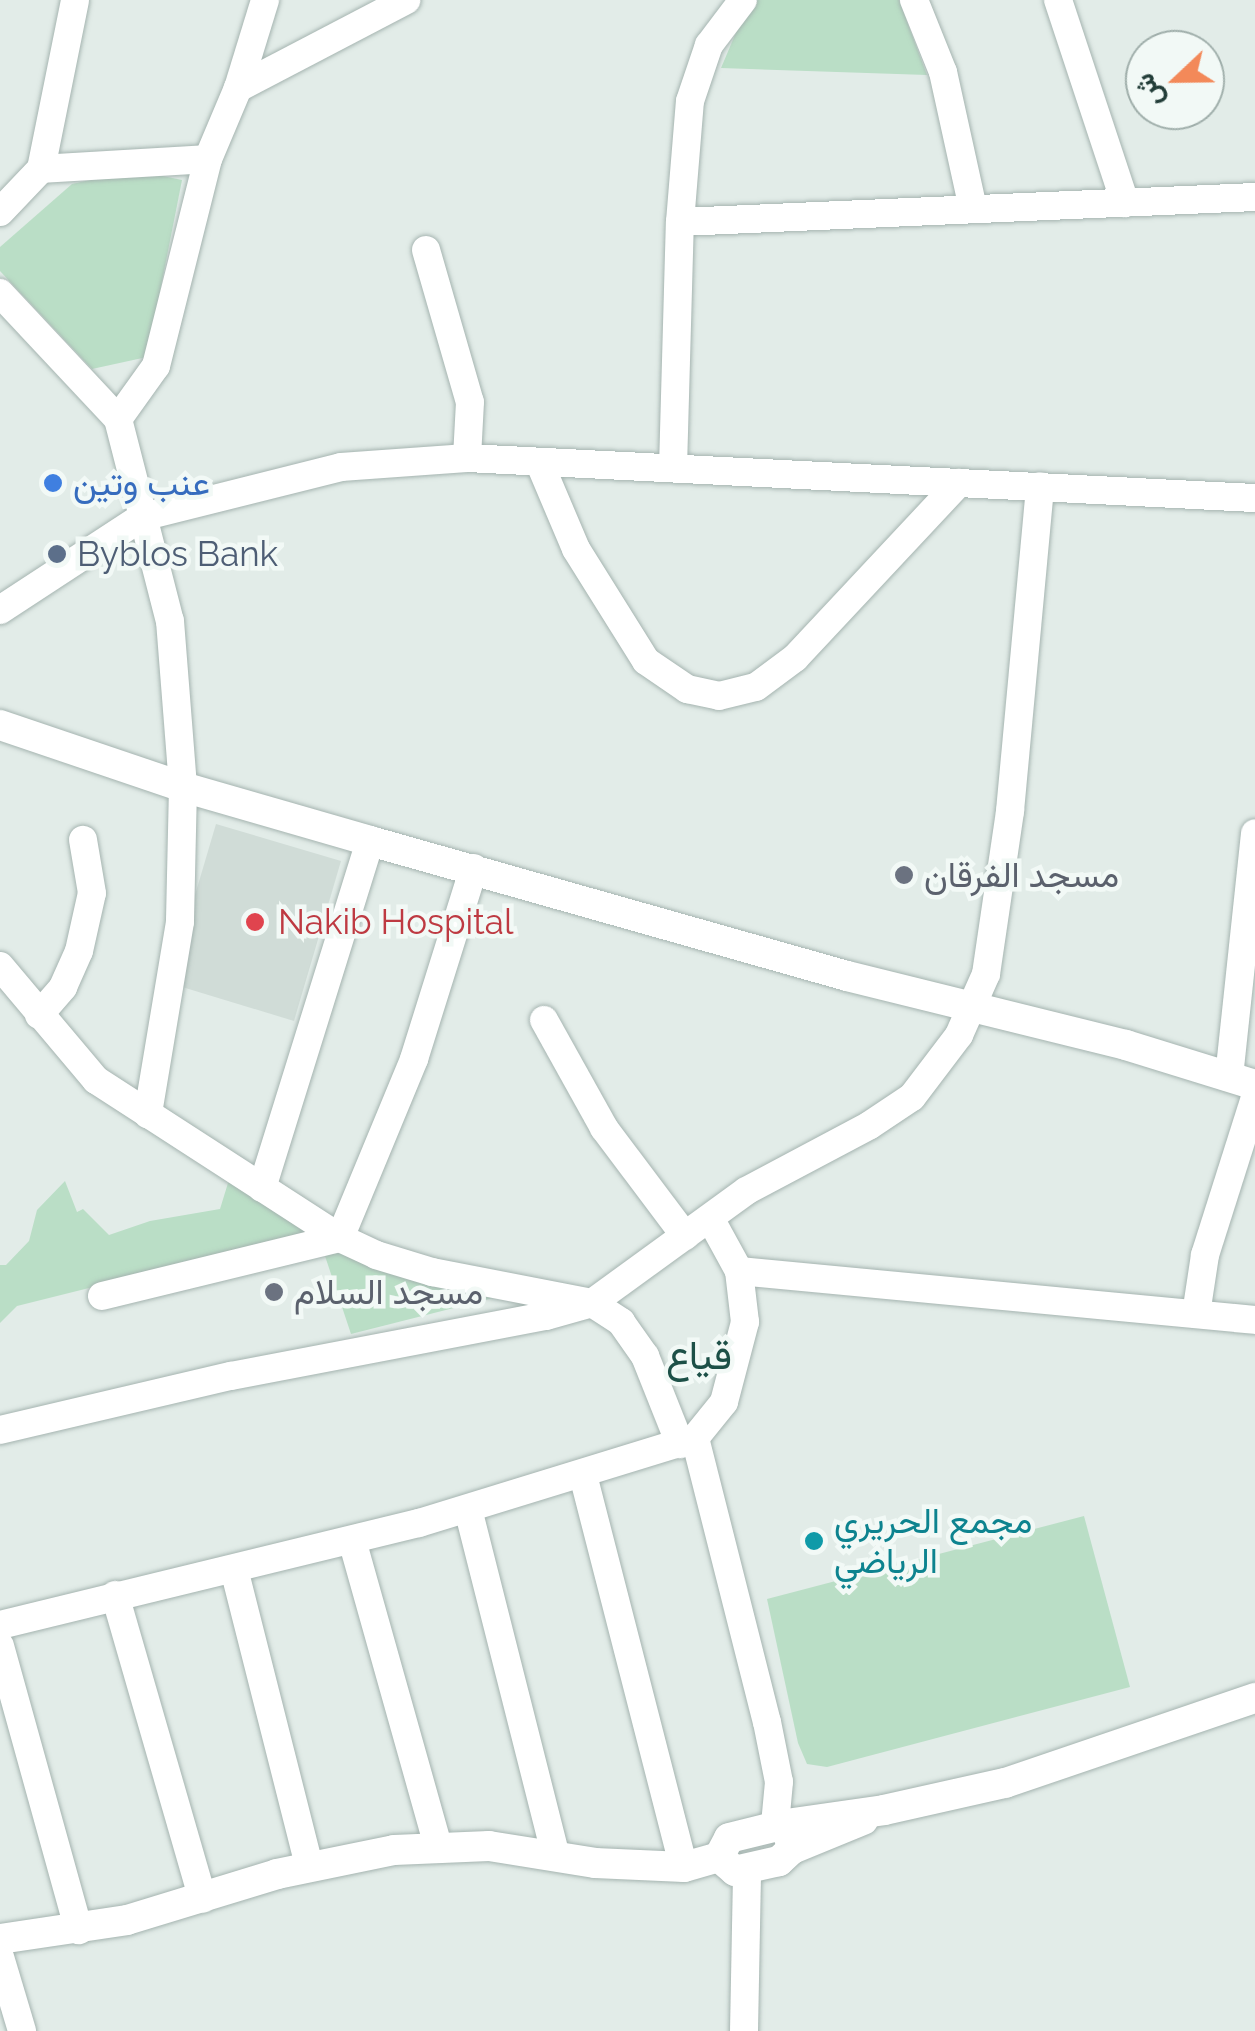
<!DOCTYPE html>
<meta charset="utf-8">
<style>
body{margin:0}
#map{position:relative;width:1255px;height:2031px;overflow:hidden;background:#e2ece8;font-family:Raleway,Vazirmatn,sans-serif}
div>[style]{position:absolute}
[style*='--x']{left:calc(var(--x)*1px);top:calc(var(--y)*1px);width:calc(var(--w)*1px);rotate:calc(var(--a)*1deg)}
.built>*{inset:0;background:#d0dcd7}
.green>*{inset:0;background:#badec6}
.roads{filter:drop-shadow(0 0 2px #a5b4b0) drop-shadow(0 0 2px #a5b4b0)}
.minor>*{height:28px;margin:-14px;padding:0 14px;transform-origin:14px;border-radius:14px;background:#fff}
.secondary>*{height:30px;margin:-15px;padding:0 15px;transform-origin:15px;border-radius:15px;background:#fff}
.dots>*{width:28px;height:28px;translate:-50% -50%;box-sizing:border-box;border:5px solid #f2f9f6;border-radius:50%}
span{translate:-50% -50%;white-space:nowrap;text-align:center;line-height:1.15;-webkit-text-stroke:9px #f2f9f6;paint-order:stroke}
.shop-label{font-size:35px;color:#366cbe}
.left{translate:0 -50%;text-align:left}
.service-label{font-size:35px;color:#4e5e75}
.worship-label{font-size:35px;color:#5b616d}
.health-label{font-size:35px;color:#be3a42}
.culture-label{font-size:35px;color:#0d838f}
.quarter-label{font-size:40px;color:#1d5047}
.north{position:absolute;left:1125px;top:30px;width:100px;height:100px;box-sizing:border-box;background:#f2f9f6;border:2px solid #9faeaa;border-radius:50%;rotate:248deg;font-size:28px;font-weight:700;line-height:40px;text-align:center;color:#223d38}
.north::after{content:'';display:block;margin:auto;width:35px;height:45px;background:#f38959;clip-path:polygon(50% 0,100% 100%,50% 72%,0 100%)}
</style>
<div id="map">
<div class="built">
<i style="clip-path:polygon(216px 824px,341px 861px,294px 1021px,169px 983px)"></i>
</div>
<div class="green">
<i style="clip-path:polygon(755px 0,899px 0,927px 75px,721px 68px,746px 9px)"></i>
<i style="clip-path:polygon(134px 170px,182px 180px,147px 357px,92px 369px,0 271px,0 247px,72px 184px)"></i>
<i style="clip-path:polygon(236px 1179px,305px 1227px,305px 1234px,17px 1306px,0 1323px,0 1265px,6px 1265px,29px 1241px,37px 1210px,65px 1181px,77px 1212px,83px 1209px,109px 1235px,150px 1221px,220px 1209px,228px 1183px)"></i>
<i style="clip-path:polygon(337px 1251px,505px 1295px,351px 1334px,325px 1256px)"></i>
<i style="clip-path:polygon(1084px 1516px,1130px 1687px,827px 1767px,807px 1764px,798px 1743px,767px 1599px)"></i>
</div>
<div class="roads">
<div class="minor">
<i style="--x:914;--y:0;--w:78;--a:68.1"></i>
<i style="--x:943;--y:72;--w:140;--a:77.6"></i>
<i style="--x:1058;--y:0;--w:214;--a:71.7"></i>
<i style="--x:238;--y:88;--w:190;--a:-27.6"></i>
<i style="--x:41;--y:169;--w:172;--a:-78.6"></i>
<i style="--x:0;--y:212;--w:59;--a:-46.4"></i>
<i style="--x:41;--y:169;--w:167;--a:-3.4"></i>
<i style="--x:680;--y:222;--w:576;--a:-2.49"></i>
<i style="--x:426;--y:250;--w:158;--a:73.9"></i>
<i style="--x:470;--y:402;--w:56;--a:93.1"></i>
<i style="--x:0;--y:293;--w:173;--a:46.9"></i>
<i style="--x:118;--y:419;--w:209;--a:75.6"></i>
<i style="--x:170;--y:621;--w:167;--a:85.5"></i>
<i style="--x:183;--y:787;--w:135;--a:91.3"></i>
<i style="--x:180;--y:922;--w:195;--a:99.5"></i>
<i style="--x:118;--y:419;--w:65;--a:-54.4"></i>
<i style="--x:156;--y:366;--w:213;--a:-75.9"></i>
<i style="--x:208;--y:159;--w:77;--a:-67.1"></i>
<i style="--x:238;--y:88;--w:92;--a:-72.9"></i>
<i style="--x:540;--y:464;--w:92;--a:67"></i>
<i style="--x:576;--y:549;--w:132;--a:58"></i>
<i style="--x:646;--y:661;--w:50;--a:34.3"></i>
<i style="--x:687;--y:689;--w:33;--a:12"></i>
<i style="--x:719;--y:696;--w:38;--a:-14"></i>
<i style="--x:756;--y:687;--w:49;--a:-36.6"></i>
<i style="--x:795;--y:658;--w:240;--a:-46.9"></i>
<i style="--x:673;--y:468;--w:246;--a:-88.4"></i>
<i style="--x:680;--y:222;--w:121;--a:-85.3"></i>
<i style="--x:690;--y:101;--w:59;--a:-71.3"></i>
<i style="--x:709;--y:45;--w:56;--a:-52.9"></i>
<i style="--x:0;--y:610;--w:170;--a:-33.2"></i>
<i style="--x:142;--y:517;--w:205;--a:-14.1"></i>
<i style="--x:341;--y:467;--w:126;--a:-4.1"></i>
<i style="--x:467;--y:458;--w:789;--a:2.91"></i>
<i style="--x:0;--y:966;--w:149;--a:49.9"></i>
<i style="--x:96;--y:1080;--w:291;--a:32.9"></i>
<i style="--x:340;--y:1238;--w:40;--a:25"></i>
<i style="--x:376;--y:1255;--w:59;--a:16.9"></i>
<i style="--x:432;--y:1272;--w:163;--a:11"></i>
<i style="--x:592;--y:1303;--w:35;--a:33"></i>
<i style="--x:621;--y:1322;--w:42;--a:54.8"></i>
<i style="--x:645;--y:1356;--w:95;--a:68.3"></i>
<i style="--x:39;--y:1015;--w:37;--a:-49"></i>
<i style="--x:63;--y:987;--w:39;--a:-66"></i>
<i style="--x:79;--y:951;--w:59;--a:-77.4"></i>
<i style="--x:92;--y:893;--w:54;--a:-99.6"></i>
<i style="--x:544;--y:1020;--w:124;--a:60.9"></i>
<i style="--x:604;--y:1128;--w:135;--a:53.1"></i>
<i style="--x:1229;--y:1077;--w:245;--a:-83.9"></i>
<i style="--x:262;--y:1188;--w:363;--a:-72.7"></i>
<i style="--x:739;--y:1271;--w:518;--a:5.42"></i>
<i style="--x:102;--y:1296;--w:245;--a:-13.7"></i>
<i style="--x:340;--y:1238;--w:194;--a:-67.5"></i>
<i style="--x:414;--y:1059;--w:200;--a:-72.6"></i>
<i style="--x:1196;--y:1314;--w:60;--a:-81.3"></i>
<i style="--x:1205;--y:1255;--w:166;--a:-72.4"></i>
<i style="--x:0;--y:1430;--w:237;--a:-13.2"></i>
<i style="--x:231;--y:1376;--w:321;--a:-10.8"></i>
<i style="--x:546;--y:1316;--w:48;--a:-15.8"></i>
<i style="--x:592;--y:1303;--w:190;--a:-36"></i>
<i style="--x:746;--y:1191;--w:140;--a:-28"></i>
<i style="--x:870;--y:1125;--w:50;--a:-33.7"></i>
<i style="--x:912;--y:1097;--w:78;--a:-52.8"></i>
<i style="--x:959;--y:1035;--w:67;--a:-66.1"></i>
<i style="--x:986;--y:974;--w:165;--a:-81.6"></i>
<i style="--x:1010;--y:811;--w:326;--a:-84.7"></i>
<i style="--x:695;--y:1438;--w:293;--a:75.8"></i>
<i style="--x:767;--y:1722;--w:61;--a:78.7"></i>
<i style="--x:779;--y:1782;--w:42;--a:95.4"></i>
<i style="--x:583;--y:1475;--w:405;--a:75.6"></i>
<i style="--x:468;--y:1509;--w:355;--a:75.8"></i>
<i style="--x:352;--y:1540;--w:317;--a:74.3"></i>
<i style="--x:234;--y:1569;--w:306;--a:75.8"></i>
<i style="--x:115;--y:1595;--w:316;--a:73.9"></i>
<i style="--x:0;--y:1625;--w:431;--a:-13.7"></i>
<i style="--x:419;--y:1523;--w:289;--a:-17.1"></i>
<i style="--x:695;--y:1438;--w:46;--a:-51.1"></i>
<i style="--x:724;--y:1402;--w:83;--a:-75.3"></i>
<i style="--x:745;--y:1322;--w:51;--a:-96.7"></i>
<i style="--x:739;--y:1271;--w:60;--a:-118.7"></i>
<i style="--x:0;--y:1646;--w:295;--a:74.5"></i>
<i style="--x:0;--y:1957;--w:77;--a:73.4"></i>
<i style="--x:744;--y:2031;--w:160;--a:-88.9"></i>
</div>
<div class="secondary">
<i style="--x:0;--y:725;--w:193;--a:18.7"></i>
<i style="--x:183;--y:787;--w:195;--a:16.1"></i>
<i style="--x:370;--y:841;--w:496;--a:15.8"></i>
<i style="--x:847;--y:976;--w:287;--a:13.9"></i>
<i style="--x:1126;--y:1045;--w:135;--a:17.2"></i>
<i style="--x:786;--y:1824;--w:99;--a:-8.1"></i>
<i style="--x:884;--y:1810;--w:124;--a:-12.6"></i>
<i style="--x:1005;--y:1783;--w:264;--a:-18.8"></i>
<i style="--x:786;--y:1824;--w:26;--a:77"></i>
<i style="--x:792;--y:1849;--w:18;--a:137"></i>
<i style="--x:779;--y:1861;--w:45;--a:167.2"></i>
<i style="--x:735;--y:1871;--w:21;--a:-139"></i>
<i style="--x:719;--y:1857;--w:21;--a:-62"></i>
<i style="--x:729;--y:1838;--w:59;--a:-13.8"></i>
<i style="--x:792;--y:1849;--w:77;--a:-22.2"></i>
<i style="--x:0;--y:1939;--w:128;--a:-8.5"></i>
<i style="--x:127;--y:1920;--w:157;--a:-17"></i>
<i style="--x:277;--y:1874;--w:119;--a:-11.6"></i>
<i style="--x:394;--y:1850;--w:95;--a:-2.4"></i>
<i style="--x:489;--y:1846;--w:107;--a:9.1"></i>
<i style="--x:595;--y:1863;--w:89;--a:2.6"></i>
<i style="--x:684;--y:1867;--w:36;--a:-16"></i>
</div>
</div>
<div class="dots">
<i style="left:53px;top:483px;background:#3f7fe0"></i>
<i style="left:57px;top:554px;background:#5c6f8a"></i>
<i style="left:904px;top:875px;background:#6b7280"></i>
<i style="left:255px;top:922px;background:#e0444e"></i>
<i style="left:274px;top:1292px;background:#6b7280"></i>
<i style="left:814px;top:1541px;background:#0f9aa8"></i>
</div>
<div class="shop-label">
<span class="left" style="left:73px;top:483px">عنب وتين</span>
</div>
<div class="service-label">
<span class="left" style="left:77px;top:554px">Byblos Bank</span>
</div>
<div class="worship-label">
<span class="left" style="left:924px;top:875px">مسجد الفرقان</span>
<span class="left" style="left:294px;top:1292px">مسجد السلام</span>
</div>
<div class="health-label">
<span class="left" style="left:278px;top:922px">Nakib Hospital</span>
</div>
<div class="culture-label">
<span class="left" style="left:834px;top:1541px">مجمع الحريري<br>الرياضي</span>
</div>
<div class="quarter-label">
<span style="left:699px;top:1355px">قياع</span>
</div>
<div class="north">ش</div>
</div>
